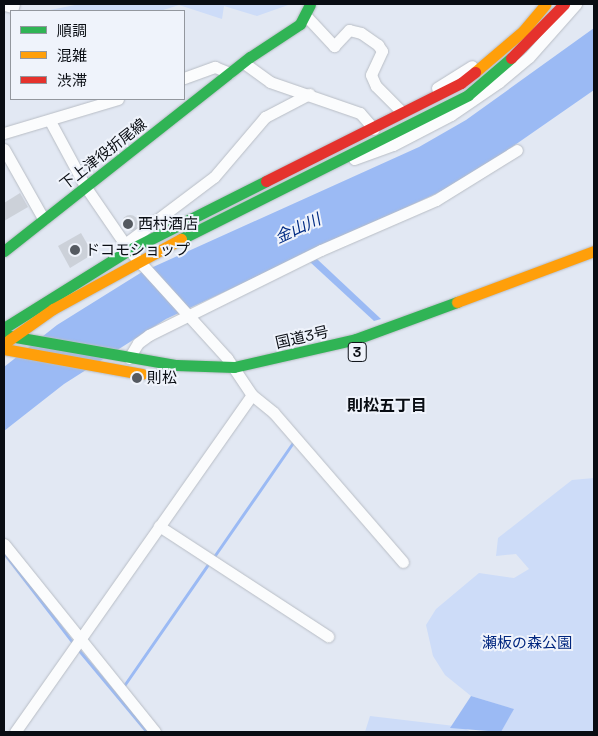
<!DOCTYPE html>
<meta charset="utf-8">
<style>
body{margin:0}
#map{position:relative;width:598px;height:736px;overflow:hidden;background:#e2e8f3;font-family:"Space Grotesk","Noto Sans JP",sans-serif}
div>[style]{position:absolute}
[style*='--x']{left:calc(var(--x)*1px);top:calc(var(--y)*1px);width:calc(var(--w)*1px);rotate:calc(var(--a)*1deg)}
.green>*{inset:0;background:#cddcf8}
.water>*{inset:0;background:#9bbaf4}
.stream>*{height:3px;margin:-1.5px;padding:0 1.5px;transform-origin:1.5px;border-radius:1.5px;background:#9bbaf4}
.building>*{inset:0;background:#ccd1d9}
.round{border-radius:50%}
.roads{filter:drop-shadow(0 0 1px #b8bdc5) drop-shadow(0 0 1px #b8bdc5)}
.street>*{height:11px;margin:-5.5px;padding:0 5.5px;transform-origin:5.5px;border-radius:5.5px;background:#fbfcfd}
.fast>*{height:11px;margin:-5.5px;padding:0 5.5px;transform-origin:5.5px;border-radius:5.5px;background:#30b455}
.slow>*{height:11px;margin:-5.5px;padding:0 5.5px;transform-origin:5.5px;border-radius:5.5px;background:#ff9f0a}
.jam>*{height:11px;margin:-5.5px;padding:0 5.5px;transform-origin:5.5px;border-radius:5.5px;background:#e5322d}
.dots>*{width:14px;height:14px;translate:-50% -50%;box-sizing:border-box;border:2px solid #eff3fb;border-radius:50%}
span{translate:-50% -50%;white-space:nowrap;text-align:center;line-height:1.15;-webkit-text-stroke:4px #eff3fb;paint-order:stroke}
.shield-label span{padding:1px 4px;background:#eff3fb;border:1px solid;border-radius:4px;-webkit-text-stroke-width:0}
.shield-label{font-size:14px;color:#090d13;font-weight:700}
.street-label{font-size:15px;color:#090d13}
.poi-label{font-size:15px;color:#090d13}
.left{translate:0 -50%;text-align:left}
.park-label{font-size:15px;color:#00267f}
.water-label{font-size:16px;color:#012b83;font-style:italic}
.neighbourhood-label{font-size:16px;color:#090d13;font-weight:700}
.frame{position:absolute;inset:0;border:5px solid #090d13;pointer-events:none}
.legend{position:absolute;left:10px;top:10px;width:175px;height:90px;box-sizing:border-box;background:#eff3fb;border:1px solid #93979e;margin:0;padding:6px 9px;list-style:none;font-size:15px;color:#090d13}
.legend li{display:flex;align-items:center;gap:10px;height:25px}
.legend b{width:25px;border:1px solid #93979e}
</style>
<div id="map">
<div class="green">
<i style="clip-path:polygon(80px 4px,291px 4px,257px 16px,224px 6px,222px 19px,179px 5px,160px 11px,45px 11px)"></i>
<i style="clip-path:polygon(594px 478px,594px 732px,501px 732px,513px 709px,471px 696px,445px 675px,433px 656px,426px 625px,436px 609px,479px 573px,514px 578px,529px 569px,516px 554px,496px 556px,498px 538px,572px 480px)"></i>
<i style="clip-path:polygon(370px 716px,463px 727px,471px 732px,365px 732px)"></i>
</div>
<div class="water">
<i style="clip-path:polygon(594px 28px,594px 90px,499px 156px,446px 189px,166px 319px,64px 384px,4px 431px,4px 367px,57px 325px,142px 272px,419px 147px,466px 120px)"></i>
<i style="clip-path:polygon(317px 259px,381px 319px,374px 321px,310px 262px)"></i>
<i style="clip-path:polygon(471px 696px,514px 709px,501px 732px,450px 728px)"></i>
</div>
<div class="stream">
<i style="--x:4;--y:553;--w:113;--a:52.5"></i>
<i style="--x:213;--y:558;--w:142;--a:-55.3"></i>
<i style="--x:77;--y:648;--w:109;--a:50.2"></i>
<i style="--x:123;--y:687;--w:151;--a:-55.3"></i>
</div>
<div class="building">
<i style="clip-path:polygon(20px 193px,28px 207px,4px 221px,4px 203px)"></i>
<i class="round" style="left:122px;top:215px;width:16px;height:16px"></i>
<i style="clip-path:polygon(81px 233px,93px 254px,70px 268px,58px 246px)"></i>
</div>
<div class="roads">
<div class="street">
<i style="--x:4;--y:5;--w:9;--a:13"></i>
<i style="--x:13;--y:7;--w:3;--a:-72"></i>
<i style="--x:307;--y:17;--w:40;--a:47"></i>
<i style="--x:334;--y:46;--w:22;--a:-47"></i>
<i style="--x:349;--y:30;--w:12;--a:14"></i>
<i style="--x:361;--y:33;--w:21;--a:35"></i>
<i style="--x:378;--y:45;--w:7;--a:56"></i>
<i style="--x:382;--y:51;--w:26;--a:115"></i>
<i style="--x:371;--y:75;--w:12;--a:66"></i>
<i style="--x:376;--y:86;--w:33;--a:45"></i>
<i style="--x:244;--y:63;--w:32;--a:36"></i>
<i style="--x:270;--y:82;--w:95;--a:19"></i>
<i style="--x:360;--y:113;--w:21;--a:49"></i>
<i style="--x:184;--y:78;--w:33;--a:-20"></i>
<i style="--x:215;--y:67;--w:16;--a:22"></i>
<i style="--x:437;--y:88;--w:41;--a:-32.2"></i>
<i style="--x:50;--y:121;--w:74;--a:61.7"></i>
<i style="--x:85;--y:186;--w:78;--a:55.5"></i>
<i style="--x:129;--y:250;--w:146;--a:47.8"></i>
<i style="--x:227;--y:358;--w:45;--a:56"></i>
<i style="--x:252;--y:395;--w:28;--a:39"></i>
<i style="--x:274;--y:413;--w:197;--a:49.1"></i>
<i style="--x:4;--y:133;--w:119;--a:-16.6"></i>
<i style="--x:4;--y:149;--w:81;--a:60.6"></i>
<i style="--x:354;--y:159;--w:41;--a:-19.7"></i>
<i style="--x:393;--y:145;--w:65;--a:-27.3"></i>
<i style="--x:451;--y:115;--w:58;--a:-34.5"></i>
<i style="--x:499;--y:82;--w:39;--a:-40"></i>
<i style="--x:529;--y:57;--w:71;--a:-48.4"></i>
<i style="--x:125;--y:244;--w:111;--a:-37"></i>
<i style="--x:214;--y:177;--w:79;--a:-49.6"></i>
<i style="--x:265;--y:117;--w:50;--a:-27.6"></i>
<i style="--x:129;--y:358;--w:17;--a:-59"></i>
<i style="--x:138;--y:343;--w:14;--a:-36"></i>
<i style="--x:149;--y:335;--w:192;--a:-26.3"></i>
<i style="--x:321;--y:250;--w:125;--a:-23.5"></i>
<i style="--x:436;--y:200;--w:95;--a:-31.7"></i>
<i style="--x:159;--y:526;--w:202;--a:33.1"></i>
<i style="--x:4;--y:544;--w:241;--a:51.2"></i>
<i style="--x:15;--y:732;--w:412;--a:-54.9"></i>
</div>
<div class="fast">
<i style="--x:181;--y:239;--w:321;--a:-26.6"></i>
<i style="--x:468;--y:95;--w:57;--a:-40.7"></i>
<i style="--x:4;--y:251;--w:313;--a:-38.3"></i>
<i style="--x:250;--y:57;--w:60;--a:-33.4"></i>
<i style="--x:300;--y:24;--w:22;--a:-63"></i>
<i style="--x:4;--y:328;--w:147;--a:-32"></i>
<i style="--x:129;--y:250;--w:153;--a:-26.7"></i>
<i style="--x:4;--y:335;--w:175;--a:9.9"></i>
<i style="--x:176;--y:365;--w:58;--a:2"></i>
<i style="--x:234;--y:367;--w:125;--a:-12.9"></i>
<i style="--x:356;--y:339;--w:108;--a:-20.1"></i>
</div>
<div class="slow">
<i style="--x:475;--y:72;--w:63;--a:-40.5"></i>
<i style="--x:523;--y:31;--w:35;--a:-50"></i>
<i style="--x:457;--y:302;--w:146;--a:-20.4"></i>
<i style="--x:9;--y:340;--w:54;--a:-35.2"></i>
<i style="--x:53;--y:309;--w:146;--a:-28.7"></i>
<i style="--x:4;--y:349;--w:140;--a:10.3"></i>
</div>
<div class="jam">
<i style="--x:511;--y:58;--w:76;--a:-45.5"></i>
<i style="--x:266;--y:181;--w:218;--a:-26.7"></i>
<i style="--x:461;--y:83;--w:18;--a:-38"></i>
</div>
</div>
<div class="dots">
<i style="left:128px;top:224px;background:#555a61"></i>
<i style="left:75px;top:250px;background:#555a61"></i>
<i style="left:137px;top:378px;background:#555a61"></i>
</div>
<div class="shield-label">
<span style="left:357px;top:352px">3</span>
</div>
<div class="street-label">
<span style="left:103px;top:154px;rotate:-38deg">下上津役折尾線</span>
<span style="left:302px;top:337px;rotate:-13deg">国道3号</span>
</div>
<div class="poi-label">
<span class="left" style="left:138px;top:224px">西村酒店</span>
<span class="left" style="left:85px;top:250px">ドコモショップ</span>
<span class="left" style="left:147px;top:378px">則松</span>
</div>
<div class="park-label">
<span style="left:527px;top:643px">瀬板の森公園</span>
</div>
<div class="water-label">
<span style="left:298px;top:229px;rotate:-25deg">金山川</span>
</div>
<div class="neighbourhood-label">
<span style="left:387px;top:406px">則松五丁目</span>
</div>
<div class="frame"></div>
<ul class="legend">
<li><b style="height:6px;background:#30b455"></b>順調</li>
<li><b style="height:6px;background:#ff9f0a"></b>混雑</li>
<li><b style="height:6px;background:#e5322d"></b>渋滞</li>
</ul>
</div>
